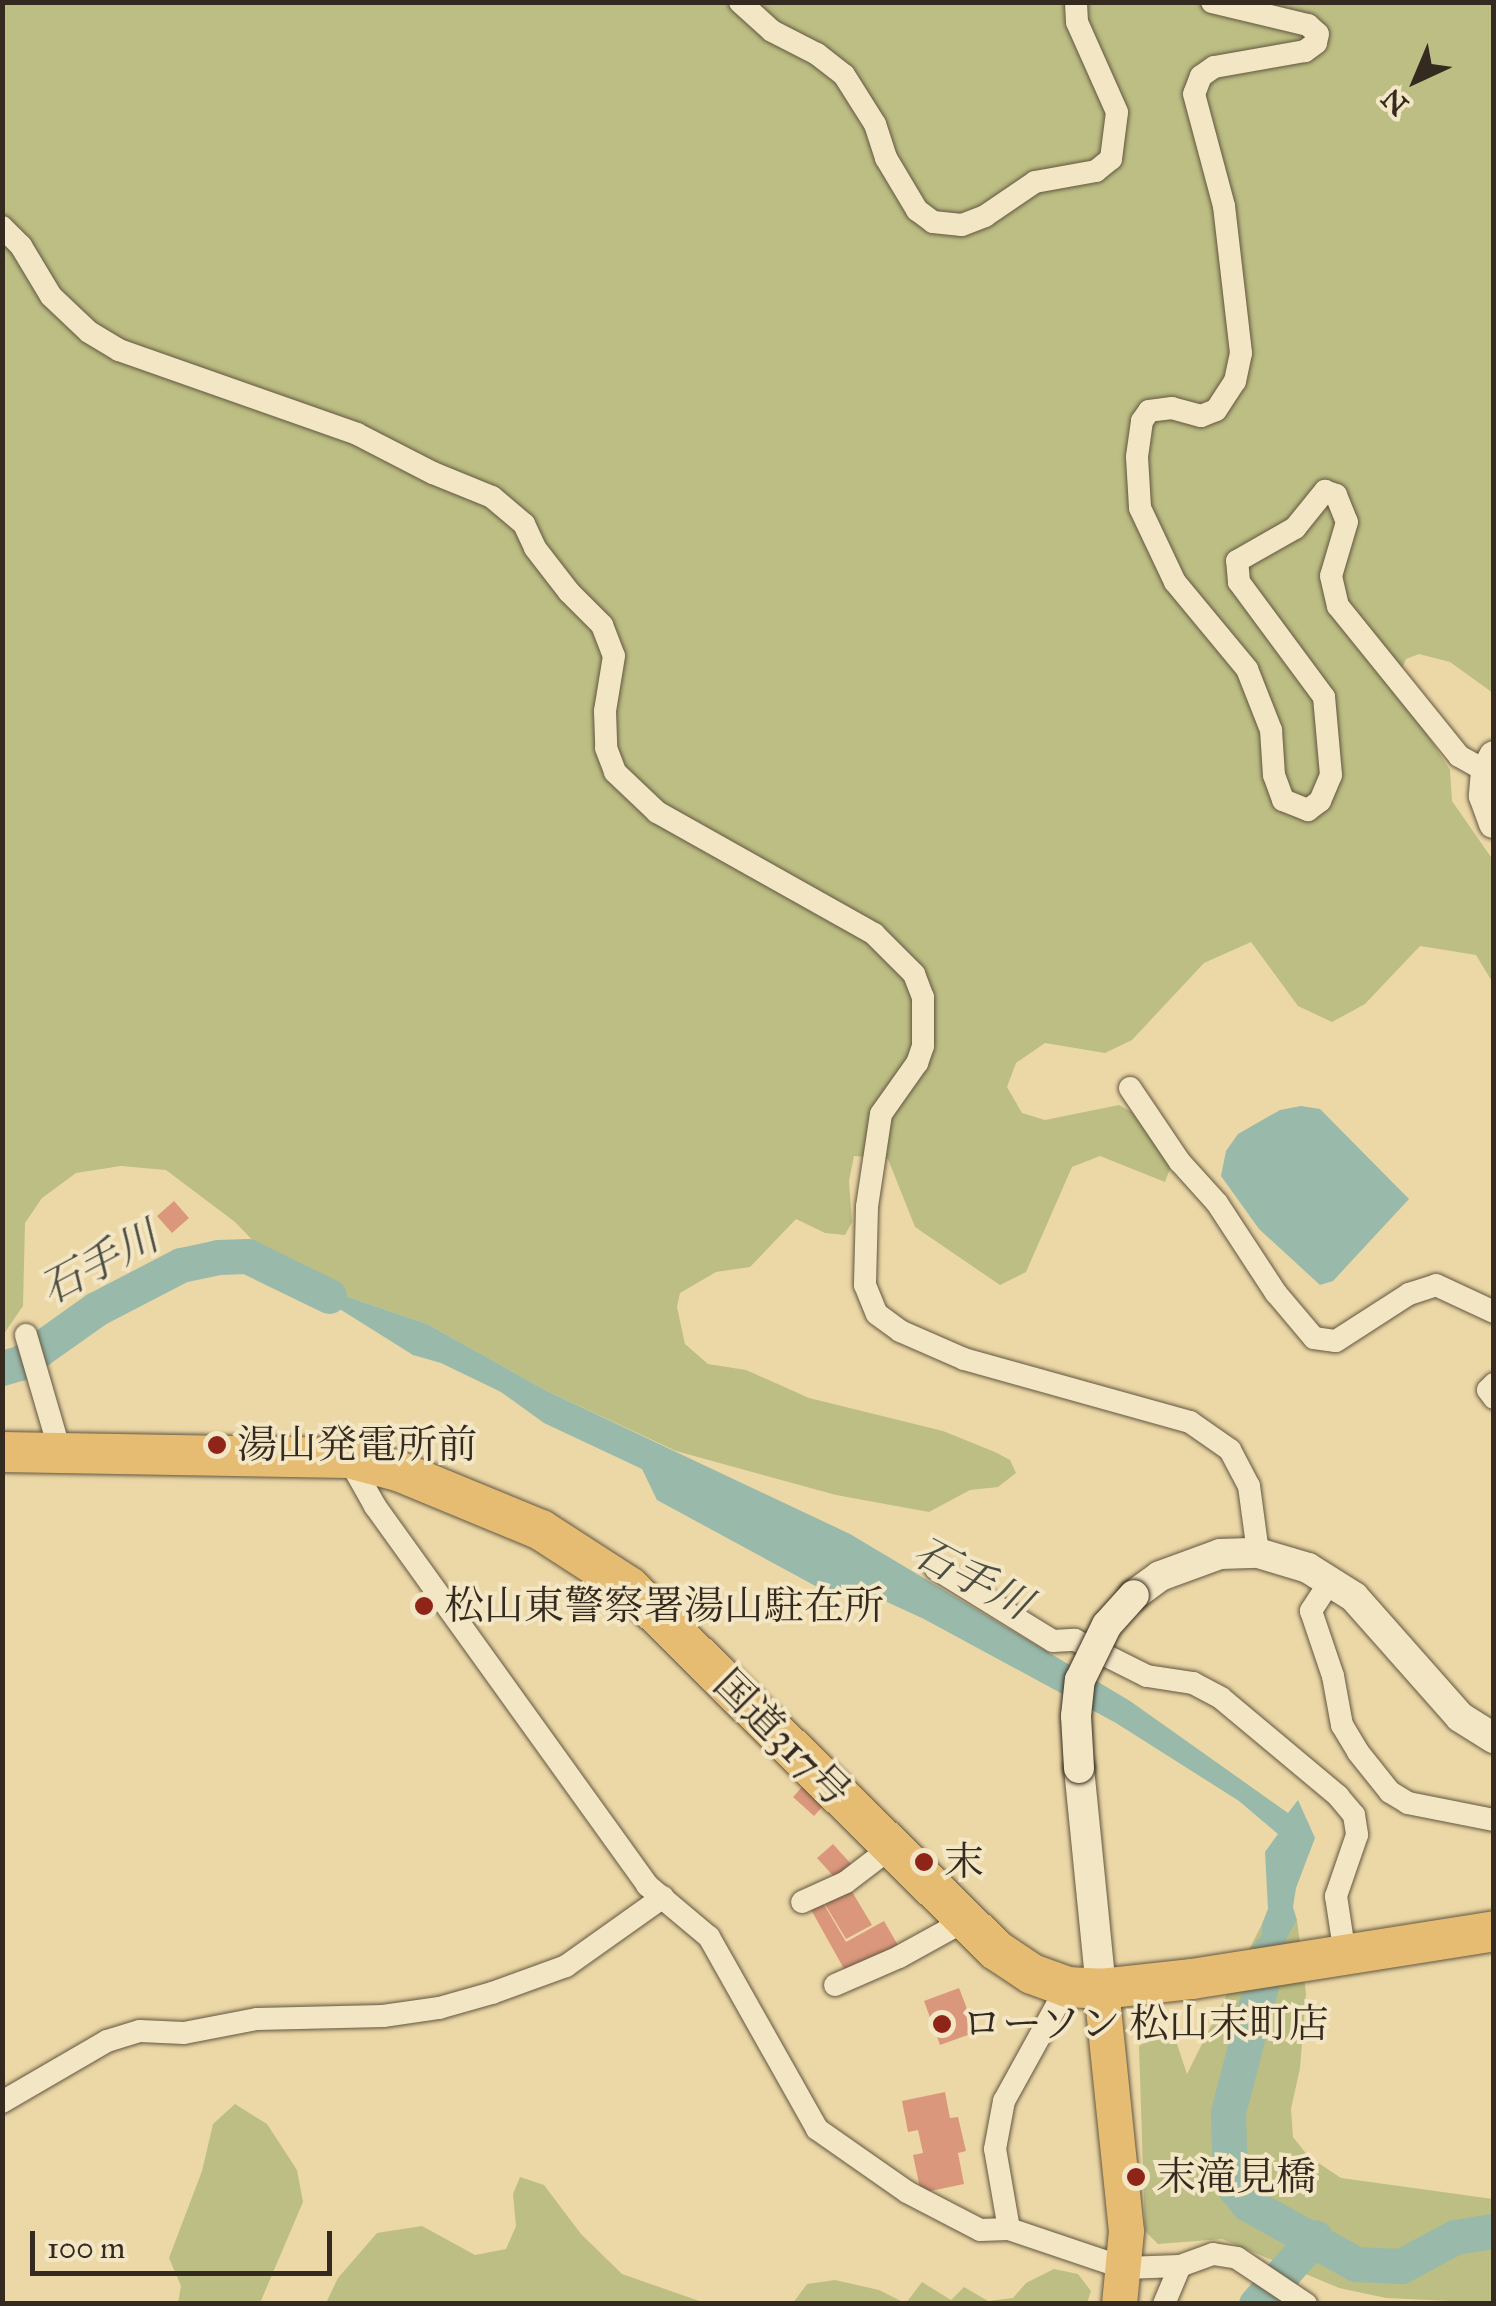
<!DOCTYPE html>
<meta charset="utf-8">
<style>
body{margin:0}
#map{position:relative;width:1496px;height:2306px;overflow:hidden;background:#ecd8a6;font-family:"IM FELL Great Primer","Noto Serif JP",serif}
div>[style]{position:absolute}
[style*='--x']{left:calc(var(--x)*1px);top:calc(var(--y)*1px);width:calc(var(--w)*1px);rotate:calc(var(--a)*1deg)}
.green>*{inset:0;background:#bcbe83}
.water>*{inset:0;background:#99b9aa}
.river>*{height:35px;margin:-17.5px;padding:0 17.5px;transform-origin:17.5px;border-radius:17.5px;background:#99b9aa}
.building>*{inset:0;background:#db977c}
.roads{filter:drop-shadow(0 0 2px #625641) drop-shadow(0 0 2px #625641)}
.street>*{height:22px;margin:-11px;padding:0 11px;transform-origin:11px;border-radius:11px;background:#f3e6c5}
.secondary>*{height:30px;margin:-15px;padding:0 15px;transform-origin:15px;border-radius:15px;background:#f3e6c5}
.primary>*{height:35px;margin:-17.5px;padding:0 17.5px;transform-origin:17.5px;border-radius:17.5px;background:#e6bc73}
.highway>*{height:40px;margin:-20px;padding:0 20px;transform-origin:20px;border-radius:20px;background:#e6bc73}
.bridges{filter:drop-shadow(0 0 2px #342a1f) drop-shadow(0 0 2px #342a1f)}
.secondary-bridge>*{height:30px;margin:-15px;padding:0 15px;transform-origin:15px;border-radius:15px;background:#f3e6c5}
.dots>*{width:28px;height:28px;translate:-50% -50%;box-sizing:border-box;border:5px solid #f3e6c5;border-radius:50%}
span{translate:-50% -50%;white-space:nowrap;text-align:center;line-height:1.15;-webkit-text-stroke:8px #f3e6c5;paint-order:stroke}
.poi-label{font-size:40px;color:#342a1f}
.left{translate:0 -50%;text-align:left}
.street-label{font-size:40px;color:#342a1f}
.water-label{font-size:42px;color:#4d4e42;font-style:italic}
.frame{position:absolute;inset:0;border:5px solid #342a1f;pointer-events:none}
.north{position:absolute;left:1366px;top:30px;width:100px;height:100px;-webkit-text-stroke:8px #f3e6c5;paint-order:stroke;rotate:224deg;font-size:28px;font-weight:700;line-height:40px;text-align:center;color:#342a1f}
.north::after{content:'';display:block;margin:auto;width:35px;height:45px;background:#342a1f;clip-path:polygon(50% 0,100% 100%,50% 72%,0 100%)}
.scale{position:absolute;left:30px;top:2231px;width:302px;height:45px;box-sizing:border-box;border:5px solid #342a1f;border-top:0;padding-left:12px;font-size:30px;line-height:35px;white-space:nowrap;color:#342a1f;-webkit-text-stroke:8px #f3e6c5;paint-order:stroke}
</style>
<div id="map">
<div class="green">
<i style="clip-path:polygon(3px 3px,1493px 3px,1493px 693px,1450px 662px,1419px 654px,1406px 659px,1395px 685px,1450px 770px,1452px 801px,1493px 860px,1493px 983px,1476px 955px,1420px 946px,1365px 1004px,1332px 1022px,1298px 1006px,1251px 942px,1204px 963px,1132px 1040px,1105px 1053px,1045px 1043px,1016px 1063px,1007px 1087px,1022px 1113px,1045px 1120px,1119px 1105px,1135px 1114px,1171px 1166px,1165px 1182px,1100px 1156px,1072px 1167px,1026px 1272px,1000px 1285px,915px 1227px,888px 1159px,854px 1156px,849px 1181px,852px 1222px,845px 1235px,825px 1233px,796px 1219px,750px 1267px,716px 1272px,680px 1293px,677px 1307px,685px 1344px,708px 1364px,746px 1370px,809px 1398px,943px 1431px,995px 1452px,1010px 1460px,1016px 1473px,998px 1487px,970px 1490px,929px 1512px,836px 1495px,676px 1451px,547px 1391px,427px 1324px,287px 1276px,235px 1222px,166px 1170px,121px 1166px,76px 1173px,42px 1198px,25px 1223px,23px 1306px,3px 1335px)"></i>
<i style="clip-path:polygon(1297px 1920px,1306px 1993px,1300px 2068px,1291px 2109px,1293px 2137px,1308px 2156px,1341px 2178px,1493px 2199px,1493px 2303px,1386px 2298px,1339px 2288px,1222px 2239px,1158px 2244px,1145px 2231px,1139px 2046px,1156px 2036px,1167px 2036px,1176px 2041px,1187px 2074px,1262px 1924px,1258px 1992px)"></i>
<i style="clip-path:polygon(235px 2104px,267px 2124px,297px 2170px,303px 2202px,260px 2303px,178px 2303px,181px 2286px,169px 2258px,202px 2171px,213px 2124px)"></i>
<i style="clip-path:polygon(520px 2177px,544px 2185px,581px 2234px,622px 2274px,705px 2303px,326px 2303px,338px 2278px,377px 2233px,422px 2226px,475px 2255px,506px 2249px,516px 2226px,513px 2194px)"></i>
<i style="clip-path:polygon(1054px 2269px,1078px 2274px,1091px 2291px,1087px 2303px,906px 2303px,922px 2282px,951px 2300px,964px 2287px,988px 2301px,1013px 2298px,1026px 2283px)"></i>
<i style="clip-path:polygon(835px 2280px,879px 2290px,905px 2303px,793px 2303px,807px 2284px)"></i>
</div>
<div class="water">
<i style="clip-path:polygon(1301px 1106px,1320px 1109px,1409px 1199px,1333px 1281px,1320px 1285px,1259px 1229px,1221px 1176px,1226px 1151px,1238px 1134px,1280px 1110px)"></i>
<i style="clip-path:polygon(287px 1276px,427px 1324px,547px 1391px,850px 1534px,1130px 1701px,1288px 1813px,1298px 1800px,1315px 1838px,1296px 1888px,1293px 1907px,1297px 1920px,1257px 1994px,1262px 1924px,1268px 1909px,1265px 1852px,1278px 1834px,1239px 1801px,1116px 1723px,924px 1619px,874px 1596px,832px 1595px,657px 1500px,642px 1469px,544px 1423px,501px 1392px,441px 1363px,413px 1355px)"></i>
</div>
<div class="river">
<i style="--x:2;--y:1368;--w:19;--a:-16"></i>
<i style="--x:20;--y:1363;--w:93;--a:-35.4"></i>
<i style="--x:96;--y:1309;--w:96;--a:-27.4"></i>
<i style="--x:181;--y:1265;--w:38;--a:-12"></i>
<i style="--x:218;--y:1257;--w:29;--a:-2"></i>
<i style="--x:247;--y:1256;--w:91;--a:26"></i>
<i style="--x:1270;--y:1951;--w:166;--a:104.6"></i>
<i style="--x:1228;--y:2112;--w:70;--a:88.4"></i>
<i style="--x:1230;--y:2182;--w:28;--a:51"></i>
<i style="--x:1248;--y:2204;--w:124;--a:29.1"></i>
<i style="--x:1356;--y:2264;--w:45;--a:2.5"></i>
<i style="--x:1401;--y:2266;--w:61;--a:-28.2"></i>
<i style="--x:1455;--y:2237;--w:39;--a:-9"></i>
<i style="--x:1256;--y:2304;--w:89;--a:-48.6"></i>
</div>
<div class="building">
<i style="clip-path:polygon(174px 1201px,189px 1218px,172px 1233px,157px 1216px)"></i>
<i style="clip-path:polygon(802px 1787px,823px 1806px,814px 1816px,793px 1797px)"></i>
<i style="clip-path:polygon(833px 1844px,852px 1865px,836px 1879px,817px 1858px)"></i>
<i style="clip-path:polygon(851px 1890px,872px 1925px,846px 1939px,823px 1901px)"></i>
<i style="clip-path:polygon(822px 1901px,846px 1942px,884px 1921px,899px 1947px,848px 1976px,810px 1908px)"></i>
<i style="clip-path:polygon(959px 1988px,976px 2032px,940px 2045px,924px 2001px)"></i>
<i style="clip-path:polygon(945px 2092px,950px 2118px,958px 2117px,966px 2151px,958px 2153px,964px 2184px,921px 2193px,913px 2155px,923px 2153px,918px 2130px,908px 2132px,902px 2101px)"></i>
</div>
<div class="roads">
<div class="street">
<i style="--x:740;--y:2;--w:43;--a:42.2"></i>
<i style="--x:772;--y:31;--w:51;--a:27.1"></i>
<i style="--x:817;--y:54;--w:34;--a:38"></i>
<i style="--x:844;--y:75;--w:58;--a:57.7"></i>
<i style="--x:875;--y:124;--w:36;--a:72"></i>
<i style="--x:886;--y:158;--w:61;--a:59.2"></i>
<i style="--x:917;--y:210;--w:20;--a:37"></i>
<i style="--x:933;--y:222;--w:29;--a:6"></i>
<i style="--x:962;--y:225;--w:25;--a:-21"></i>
<i style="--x:985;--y:216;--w:60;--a:-34.2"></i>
<i style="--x:1035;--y:182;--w:62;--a:-10.2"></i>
<i style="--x:1096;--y:171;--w:19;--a:-39"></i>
<i style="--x:1111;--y:159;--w:47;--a:-82.7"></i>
<i style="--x:1117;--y:112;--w:98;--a:-114"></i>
<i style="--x:1077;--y:22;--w:20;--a:-93"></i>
<i style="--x:1212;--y:2;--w:99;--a:13.5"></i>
<i style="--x:1308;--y:25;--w:13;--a:42"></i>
<i style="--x:1318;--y:34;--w:9;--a:103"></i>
<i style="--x:1316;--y:43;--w:14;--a:144"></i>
<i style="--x:1305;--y:51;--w:92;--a:170"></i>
<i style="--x:1214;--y:67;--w:16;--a:145"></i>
<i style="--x:1201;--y:76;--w:19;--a:111"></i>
<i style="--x:1194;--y:94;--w:116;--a:75"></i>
<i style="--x:1224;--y:206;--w:148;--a:83.4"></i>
<i style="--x:1241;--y:353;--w:29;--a:102"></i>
<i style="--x:1235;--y:381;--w:35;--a:123"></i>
<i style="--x:1216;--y:410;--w:16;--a:158"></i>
<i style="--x:1201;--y:416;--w:30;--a:-165"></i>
<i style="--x:1172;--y:408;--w:23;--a:173"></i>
<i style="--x:1149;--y:411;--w:12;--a:125"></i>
<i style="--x:1142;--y:421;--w:36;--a:98"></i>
<i style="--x:1137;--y:457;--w:51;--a:86.6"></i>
<i style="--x:1140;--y:508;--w:82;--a:64.7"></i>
<i style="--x:1175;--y:582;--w:113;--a:50.4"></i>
<i style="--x:1247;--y:669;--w:66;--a:68.5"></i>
<i style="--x:1271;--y:730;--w:45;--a:86.2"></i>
<i style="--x:1274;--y:775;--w:27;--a:70"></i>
<i style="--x:1283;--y:800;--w:27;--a:22"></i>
<i style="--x:1308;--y:810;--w:15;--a:-37"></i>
<i style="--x:1320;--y:801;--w:28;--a:-67"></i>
<i style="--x:1331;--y:775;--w:78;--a:-95.1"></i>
<i style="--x:1324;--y:697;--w:143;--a:-126.5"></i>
<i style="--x:1239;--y:582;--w:21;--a:-95"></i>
<i style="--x:1237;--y:561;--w:67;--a:-29.6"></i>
<i style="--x:1295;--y:528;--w:48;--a:-51"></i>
<i style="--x:1325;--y:491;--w:12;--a:20"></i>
<i style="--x:1336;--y:495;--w:29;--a:68"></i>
<i style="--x:1347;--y:522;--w:56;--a:106.5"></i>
<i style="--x:1331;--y:576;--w:31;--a:77"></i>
<i style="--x:1338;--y:606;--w:193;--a:51.1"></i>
<i style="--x:1459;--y:756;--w:31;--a:29"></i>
<i style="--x:2;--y:227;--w:27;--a:45"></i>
<i style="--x:21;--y:246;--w:58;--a:59"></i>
<i style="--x:51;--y:296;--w:52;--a:43.5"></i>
<i style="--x:89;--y:332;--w:35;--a:31"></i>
<i style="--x:119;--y:350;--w:252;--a:19.4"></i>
<i style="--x:357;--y:434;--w:85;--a:27.2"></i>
<i style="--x:433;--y:473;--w:64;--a:22.1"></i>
<i style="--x:492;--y:497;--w:42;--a:40.2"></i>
<i style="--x:524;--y:524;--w:26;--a:65"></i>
<i style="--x:535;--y:548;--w:56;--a:52.3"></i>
<i style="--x:569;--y:592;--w:47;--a:45"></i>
<i style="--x:602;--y:625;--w:33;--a:69"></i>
<i style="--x:614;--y:656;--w:56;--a:99.3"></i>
<i style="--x:605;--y:711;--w:37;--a:88"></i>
<i style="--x:606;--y:748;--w:26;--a:69"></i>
<i style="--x:615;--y:772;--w:58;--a:43.6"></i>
<i style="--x:657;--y:812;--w:249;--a:29.3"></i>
<i style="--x:874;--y:934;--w:57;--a:45"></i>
<i style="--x:914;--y:974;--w:25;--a:69"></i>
<i style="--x:923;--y:997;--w:49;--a:90"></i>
<i style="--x:923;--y:1046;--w:18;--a:109"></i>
<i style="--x:917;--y:1063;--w:62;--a:125.2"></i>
<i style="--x:881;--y:1114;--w:94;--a:98.6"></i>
<i style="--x:867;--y:1207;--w:78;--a:91.5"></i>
<i style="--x:865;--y:1285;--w:31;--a:68"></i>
<i style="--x:877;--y:1314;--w:29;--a:36"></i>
<i style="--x:900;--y:1331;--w:70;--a:23.6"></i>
<i style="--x:964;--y:1359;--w:235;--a:15.6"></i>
<i style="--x:1190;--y:1422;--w:49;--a:35"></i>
<i style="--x:1230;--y:1450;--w:41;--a:62.2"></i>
<i style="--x:1249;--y:1486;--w:68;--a:82.3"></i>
<i style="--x:1130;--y:1088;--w:89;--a:56"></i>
<i style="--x:1180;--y:1162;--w:55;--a:47.9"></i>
<i style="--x:1217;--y:1203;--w:108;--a:56.8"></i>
<i style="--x:1276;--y:1293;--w:59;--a:49.8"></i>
<i style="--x:1314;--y:1338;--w:22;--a:8"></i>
<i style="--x:1336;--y:1341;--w:87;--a:-32.8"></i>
<i style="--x:1409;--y:1294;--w:28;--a:-18"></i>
<i style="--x:1436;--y:1285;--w:64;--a:25"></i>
<i style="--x:26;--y:1335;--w:125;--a:73.7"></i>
<i style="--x:1494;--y:1384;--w:8;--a:135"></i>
<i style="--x:1488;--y:1390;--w:10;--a:53"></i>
<i style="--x:348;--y:1458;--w:55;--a:60.6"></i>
<i style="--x:375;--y:1506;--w:467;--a:54.3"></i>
<i style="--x:647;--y:1885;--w:81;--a:40"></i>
<i style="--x:709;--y:1937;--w:220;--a:60.6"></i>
<i style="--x:817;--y:2129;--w:110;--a:35"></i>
<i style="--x:907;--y:2192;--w:82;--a:27.5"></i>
<i style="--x:980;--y:2230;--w:29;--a:-2"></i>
<i style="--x:1009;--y:2229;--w:121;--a:18.7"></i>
<i style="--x:1124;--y:2268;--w:56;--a:-2"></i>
<i style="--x:1180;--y:2266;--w:35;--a:-20"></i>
<i style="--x:1213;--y:2254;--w:24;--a:9"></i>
<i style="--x:1237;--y:2258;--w:83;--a:33.7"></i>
<i style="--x:936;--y:1569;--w:137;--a:31.6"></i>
<i style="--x:1053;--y:1641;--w:22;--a:-3"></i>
<i style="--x:1075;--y:1640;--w:80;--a:26.6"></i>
<i style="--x:1147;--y:1676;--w:47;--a:8.7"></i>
<i style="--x:1193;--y:1683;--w:32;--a:28"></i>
<i style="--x:1221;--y:1698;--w:153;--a:39.9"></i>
<i style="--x:1338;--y:1796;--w:25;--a:50"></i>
<i style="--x:1354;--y:1815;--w:20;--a:81"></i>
<i style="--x:1357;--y:1835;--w:65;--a:109"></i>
<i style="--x:1336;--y:1896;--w:60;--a:81.3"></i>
<i style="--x:1331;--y:1580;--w:37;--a:123"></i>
<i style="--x:1311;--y:1611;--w:69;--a:71.3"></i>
<i style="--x:1333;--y:1676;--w:50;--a:79.6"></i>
<i style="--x:1342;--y:1725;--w:31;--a:59"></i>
<i style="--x:1358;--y:1752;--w:51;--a:51.3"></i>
<i style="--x:1390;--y:1792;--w:21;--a:31"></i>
<i style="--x:1408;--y:1803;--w:88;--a:11.2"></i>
<i style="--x:802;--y:1902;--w:48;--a:-24.4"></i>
<i style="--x:846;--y:1882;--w:58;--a:-37.3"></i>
<i style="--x:835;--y:1985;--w:70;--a:-23.6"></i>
<i style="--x:899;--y:1957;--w:77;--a:-28.9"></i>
<i style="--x:2;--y:2102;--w:121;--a:-30.2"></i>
<i style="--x:107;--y:2041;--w:34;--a:-17"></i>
<i style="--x:140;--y:2031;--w:44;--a:2.6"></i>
<i style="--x:184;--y:2033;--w:74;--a:-10.9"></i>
<i style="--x:257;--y:2019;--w:126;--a:-1.4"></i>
<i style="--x:383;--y:2016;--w:57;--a:-8.1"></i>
<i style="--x:439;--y:2008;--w:55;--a:-15.8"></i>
<i style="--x:492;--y:1993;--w:79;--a:-20"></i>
<i style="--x:566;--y:1966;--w:119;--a:-35.4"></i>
<i style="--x:1009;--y:2229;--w:81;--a:-99.9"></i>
<i style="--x:995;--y:2149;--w:49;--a:-79.4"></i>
<i style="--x:1004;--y:2101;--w:130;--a:-61.1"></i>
<i style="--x:1164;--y:2304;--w:41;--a:-67.2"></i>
</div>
<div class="secondary">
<i style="--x:1494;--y:756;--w:17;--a:118"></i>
<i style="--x:1486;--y:771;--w:25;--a:95"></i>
<i style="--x:1484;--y:796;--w:29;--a:70"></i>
<i style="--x:1134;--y:1595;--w:32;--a:-36"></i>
<i style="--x:1160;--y:1576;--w:64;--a:-20.1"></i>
<i style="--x:1220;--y:1554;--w:38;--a:-2"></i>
<i style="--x:1258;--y:1553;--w:52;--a:16.7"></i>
<i style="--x:1308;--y:1568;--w:54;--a:32.2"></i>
<i style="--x:1354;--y:1597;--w:160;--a:48.5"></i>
<i style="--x:1460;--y:1717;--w:40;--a:32"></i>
<i style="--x:1079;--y:1768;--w:222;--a:84.3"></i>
</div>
<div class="primary">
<i style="--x:1101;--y:1989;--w:243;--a:84.1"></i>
<i style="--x:1126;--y:2231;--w:73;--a:95.5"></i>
</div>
<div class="highway">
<i style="--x:2;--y:1452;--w:346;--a:1"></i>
<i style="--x:348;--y:1458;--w:52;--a:14.6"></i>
<i style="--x:398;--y:1471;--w:155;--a:22.4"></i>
<i style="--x:541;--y:1530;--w:105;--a:32.9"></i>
<i style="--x:629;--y:1587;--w:516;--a:44.69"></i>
<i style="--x:996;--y:1950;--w:43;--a:33.7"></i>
<i style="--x:1032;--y:1974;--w:37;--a:20"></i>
<i style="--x:1067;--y:1987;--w:34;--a:3"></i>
<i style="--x:1101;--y:1989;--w:92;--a:-6.3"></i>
<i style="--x:1192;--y:1979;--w:306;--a:-9"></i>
</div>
</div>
<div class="bridges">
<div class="secondary-bridge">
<i style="--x:1079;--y:1768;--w:52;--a:-93.3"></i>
<i style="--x:1076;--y:1716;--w:36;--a:-84"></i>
<i style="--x:1080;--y:1680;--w:61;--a:-63.9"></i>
<i style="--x:1107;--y:1625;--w:40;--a:-48"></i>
</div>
</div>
<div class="dots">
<i style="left:217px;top:1445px;background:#8f2418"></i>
<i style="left:424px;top:1606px;background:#8f2418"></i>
<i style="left:924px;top:1862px;background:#8f2418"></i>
<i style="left:942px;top:2024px;background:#8f2418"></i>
<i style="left:1136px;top:2177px;background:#8f2418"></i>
</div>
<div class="poi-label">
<span class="left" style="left:237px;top:1445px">湯山発電所前</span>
<span class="left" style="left:444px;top:1606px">松山東警察署湯山駐在所</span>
<span class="left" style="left:944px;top:1862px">末</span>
<span class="left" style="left:962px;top:2024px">ローソン 松山末町店</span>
<span class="left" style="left:1156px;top:2177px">末滝見橋</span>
</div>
<div class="street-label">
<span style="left:782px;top:1738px;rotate:45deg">国道317号</span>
</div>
<div class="water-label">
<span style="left:99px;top:1263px;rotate:-28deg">石手川</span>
<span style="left:972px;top:1578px;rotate:28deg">石手川</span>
</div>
<div class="frame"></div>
<div class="north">N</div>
<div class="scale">100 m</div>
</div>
